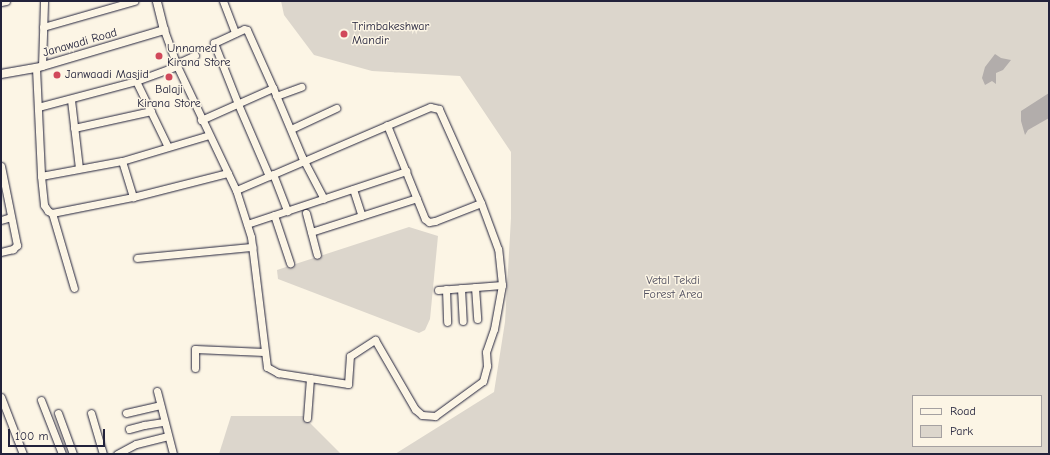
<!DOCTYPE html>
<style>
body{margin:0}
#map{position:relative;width:1050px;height:455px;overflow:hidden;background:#fcf5e5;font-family:"Comic Neue",sans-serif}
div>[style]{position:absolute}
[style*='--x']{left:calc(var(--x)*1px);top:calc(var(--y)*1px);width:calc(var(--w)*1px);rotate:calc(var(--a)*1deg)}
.green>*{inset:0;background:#dcd6cc}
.water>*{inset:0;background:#b2adab}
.roads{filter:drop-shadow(0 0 1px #22223b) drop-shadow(0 0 1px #22223b)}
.minor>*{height:7px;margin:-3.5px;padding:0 3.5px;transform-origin:3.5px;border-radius:3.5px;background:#fcf5e5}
.tertiary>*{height:8px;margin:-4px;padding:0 4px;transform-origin:4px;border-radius:4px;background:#fcf5e5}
.dots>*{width:11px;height:11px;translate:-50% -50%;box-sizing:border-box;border:2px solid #fcf5e5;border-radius:50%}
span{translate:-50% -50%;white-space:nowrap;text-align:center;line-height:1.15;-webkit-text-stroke:3px #fcf5e5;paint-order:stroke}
.poi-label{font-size:12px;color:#22223b}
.left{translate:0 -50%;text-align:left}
.street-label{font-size:12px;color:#22223b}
.park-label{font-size:12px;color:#504f5f}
.frame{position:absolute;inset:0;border:2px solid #22223b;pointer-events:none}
.legend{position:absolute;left:912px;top:395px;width:130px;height:52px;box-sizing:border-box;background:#fcf5e5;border:1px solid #a5a1a1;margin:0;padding:5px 7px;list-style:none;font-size:12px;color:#22223b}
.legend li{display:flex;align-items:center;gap:8px;height:20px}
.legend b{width:20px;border:1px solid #a5a1a1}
.scale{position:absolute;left:8px;top:429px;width:97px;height:18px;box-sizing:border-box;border:2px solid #22223b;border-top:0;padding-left:5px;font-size:12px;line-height:14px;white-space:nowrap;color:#22223b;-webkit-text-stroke:3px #fcf5e5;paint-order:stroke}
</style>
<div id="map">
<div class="green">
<i style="clip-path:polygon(evenodd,281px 1px,1049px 1px,1049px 454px,395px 454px,494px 392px,505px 322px,511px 218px,511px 152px,460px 76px,372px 71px,314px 55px,284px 15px,281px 1px,913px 396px,1041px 396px,1041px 446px,913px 446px,913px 396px)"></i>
<i style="clip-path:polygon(409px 227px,438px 236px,430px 319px,425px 330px,419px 333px,278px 279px,277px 270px)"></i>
<i style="clip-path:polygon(231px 416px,303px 416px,341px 454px,219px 454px)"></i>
</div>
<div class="water">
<i style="clip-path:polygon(995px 54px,1001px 58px,1011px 60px,1003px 70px,996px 73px,996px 84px,992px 81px,985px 85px,982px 78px,985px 67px)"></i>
<i style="clip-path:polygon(1049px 93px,1049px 118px,1028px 130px,1025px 135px,1021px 121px,1021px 111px)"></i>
</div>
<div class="roads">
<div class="minor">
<i style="--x:223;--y:1;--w:34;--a:69"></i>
<i style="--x:1;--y:2;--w:5;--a:-11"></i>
<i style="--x:43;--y:27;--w:95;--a:-15.9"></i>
<i style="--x:164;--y:30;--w:38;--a:70"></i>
<i style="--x:177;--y:66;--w:137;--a:64.6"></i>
<i style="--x:236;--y:190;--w:49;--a:72.3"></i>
<i style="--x:251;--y:237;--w:131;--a:83"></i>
<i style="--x:267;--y:367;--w:13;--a:29"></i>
<i style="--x:278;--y:373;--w:71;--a:8.9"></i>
<i style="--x:348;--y:384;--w:28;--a:-86"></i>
<i style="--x:350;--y:356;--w:30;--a:-33"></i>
<i style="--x:375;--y:340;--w:80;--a:59.9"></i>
<i style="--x:415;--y:409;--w:9;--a:41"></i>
<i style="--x:422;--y:415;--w:13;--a:4"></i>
<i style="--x:435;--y:416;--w:59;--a:-36.1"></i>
<i style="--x:483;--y:381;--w:16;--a:-75"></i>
<i style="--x:487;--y:366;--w:14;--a:-94"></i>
<i style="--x:486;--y:352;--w:24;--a:-71"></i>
<i style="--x:494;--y:329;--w:45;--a:-79.7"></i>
<i style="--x:502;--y:285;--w:36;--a:-96"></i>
<i style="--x:498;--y:249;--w:49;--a:-110.3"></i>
<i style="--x:481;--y:203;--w:103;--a:-114.1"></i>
<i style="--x:439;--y:109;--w:9;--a:-167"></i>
<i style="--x:430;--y:107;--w:211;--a:156.8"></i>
<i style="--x:176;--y:64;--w:21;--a:-25"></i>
<i style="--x:42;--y:66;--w:65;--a:-88.2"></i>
<i style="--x:36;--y:68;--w:108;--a:87.3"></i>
<i style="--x:41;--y:176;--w:29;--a:84"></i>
<i style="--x:44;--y:205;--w:7;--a:56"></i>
<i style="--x:48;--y:211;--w:4;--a:27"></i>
<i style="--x:52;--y:213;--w:83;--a:-11.2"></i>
<i style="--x:133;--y:197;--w:98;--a:-14.2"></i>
<i style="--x:136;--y:81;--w:73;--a:64.1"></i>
<i style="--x:276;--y:96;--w:27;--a:-20"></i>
<i style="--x:71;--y:100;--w:68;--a:83.3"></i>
<i style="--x:38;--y:107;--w:101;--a:-14.9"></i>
<i style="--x:136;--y:81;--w:44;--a:-20.1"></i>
<i style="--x:201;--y:120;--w:79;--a:-24"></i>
<i style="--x:273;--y:88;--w:75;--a:67.2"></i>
<i style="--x:302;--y:157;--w:47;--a:62.4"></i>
<i style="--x:387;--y:125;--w:101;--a:68"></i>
<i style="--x:425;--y:219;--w:5;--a:37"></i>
<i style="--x:429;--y:222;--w:6;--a:-9"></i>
<i style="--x:435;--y:221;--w:49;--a:-21.4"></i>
<i style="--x:74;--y:128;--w:79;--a:-12.4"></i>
<i style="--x:291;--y:129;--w:50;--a:-25"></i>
<i style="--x:122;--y:161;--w:38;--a:73"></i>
<i style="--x:1;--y:166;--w:81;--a:78.6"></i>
<i style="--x:17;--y:245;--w:6;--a:135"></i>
<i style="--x:13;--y:249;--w:12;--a:166"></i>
<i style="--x:273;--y:174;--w:40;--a:69"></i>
<i style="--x:41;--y:176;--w:82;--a:-10.5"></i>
<i style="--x:122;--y:161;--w:91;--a:-16.6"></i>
<i style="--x:269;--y:176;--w:78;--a:-113.3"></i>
<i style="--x:238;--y:104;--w:66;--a:-111.5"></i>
<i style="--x:214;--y:43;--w:33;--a:-25"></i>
<i style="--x:244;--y:29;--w:3;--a:18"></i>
<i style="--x:247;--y:30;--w:64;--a:65.9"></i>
<i style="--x:353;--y:189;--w:28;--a:72"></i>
<i style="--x:52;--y:213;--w:78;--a:73.7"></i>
<i style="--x:306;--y:213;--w:43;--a:75.3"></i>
<i style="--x:274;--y:215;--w:51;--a:71.6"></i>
<i style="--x:1;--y:220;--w:10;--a:-17"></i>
<i style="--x:247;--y:224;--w:168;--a:-18.4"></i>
<i style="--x:311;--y:232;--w:111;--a:-17.8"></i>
<i style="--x:137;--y:258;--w:116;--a:-5.5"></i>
<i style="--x:475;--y:287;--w:32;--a:86"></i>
<i style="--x:461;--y:288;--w:33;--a:87"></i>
<i style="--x:446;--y:289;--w:33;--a:88"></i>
<i style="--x:438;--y:290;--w:64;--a:-4.5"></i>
<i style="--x:195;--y:368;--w:19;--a:-90"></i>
<i style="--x:195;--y:349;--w:69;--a:2.5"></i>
<i style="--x:157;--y:391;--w:65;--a:75.7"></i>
<i style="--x:1;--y:397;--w:61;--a:68.9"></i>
<i style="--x:41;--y:400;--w:58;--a:68.7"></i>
<i style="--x:58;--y:413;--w:44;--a:69.9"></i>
<i style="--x:91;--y:413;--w:43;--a:73.7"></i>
<i style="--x:126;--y:413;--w:35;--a:-13"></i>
<i style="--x:307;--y:418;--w:40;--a:-85.7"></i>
<i style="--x:129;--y:429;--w:16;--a:-15"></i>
<i style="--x:144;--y:425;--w:20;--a:-9"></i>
<i style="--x:117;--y:454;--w:21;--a:-28"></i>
<i style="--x:136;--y:444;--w:33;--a:-14"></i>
</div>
<div class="tertiary">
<i style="--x:1;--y:74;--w:36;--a:-10"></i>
<i style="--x:36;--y:68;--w:134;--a:-16.5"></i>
<i style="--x:164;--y:30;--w:30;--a:-104"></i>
</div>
</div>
<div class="dots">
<i style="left:344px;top:34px;background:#d1495b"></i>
<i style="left:159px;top:56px;background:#d1495b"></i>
<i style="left:57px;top:75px;background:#d1495b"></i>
<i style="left:169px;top:77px;background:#d1495b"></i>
</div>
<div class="poi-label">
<span class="left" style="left:352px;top:34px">Trimbakeshwar<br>Mandir</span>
<span class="left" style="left:167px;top:56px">Unnamed<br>Kirana Store</span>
<span class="left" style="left:65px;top:75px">Janwaadi Masjid</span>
<span style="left:169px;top:97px">Balaji<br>Kirana Store</span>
</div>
<div class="street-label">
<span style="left:80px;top:43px;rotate:-16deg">Janawadi Road</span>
</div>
<div class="park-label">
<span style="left:673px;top:288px">Vetal Tekdi<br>Forest Area</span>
</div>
<div class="frame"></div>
<ul class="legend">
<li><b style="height:5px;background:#fcf5e5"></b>Road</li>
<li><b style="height:11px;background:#dcd6cc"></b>Park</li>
</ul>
<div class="scale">100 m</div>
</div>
